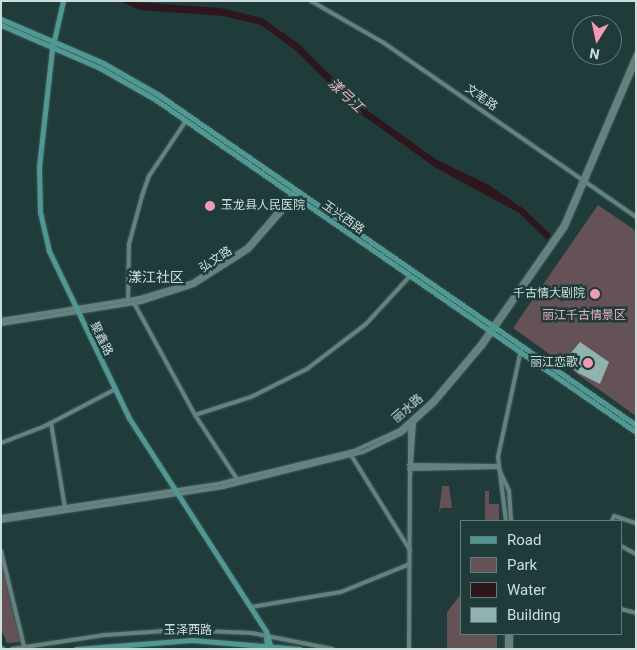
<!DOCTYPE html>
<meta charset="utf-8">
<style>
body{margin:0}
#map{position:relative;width:637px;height:650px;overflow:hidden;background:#1f3b3a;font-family:Roboto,"Noto Sans SC",sans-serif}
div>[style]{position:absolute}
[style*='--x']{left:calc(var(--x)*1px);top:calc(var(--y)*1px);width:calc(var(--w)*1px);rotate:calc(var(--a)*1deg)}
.green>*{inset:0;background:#655257}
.water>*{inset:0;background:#2e161d}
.building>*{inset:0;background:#92b2b0}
.roads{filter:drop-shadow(0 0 1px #3d5756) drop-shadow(0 0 1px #3d5756)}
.minor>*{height:4px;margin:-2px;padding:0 2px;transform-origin:2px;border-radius:2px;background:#648280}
.major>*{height:5px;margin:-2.5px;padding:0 2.5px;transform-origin:2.5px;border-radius:2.5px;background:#509894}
.dots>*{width:14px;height:14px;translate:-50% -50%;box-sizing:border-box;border:2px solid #1f3b3a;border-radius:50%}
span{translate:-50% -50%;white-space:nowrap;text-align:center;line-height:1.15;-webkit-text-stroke:5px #1f3b3a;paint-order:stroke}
.street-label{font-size:12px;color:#cededd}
.poi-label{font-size:12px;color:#cededd}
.left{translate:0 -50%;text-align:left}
.right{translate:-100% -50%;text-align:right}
.park-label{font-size:12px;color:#eab0bf}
.water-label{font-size:14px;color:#f0b5c4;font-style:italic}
.neighbourhood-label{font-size:14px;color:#cededd}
.frame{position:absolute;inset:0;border:2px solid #cededd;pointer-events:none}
.legend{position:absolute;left:460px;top:520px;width:162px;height:115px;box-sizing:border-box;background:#1f3b3a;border:1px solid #657c7b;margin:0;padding:6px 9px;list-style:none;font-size:15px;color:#cededd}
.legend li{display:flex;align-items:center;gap:10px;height:25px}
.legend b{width:25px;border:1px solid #657c7b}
.north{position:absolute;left:572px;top:15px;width:50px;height:50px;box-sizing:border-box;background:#1f3b3a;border:1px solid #657c7b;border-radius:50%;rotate:190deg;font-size:14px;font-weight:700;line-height:20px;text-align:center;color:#cededd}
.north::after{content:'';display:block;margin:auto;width:18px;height:22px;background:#f19ab3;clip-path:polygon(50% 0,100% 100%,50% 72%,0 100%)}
</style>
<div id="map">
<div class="green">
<i style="clip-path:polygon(598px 205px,636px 231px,636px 416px,513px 328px)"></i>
<i style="clip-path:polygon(442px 486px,449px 486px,452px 508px,441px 508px,439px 513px)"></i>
<i style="clip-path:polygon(485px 491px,489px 491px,489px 504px,499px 504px,499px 521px,485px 521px)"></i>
<i style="clip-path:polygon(1px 560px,21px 642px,7px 643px,1px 629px)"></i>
<i style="clip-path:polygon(461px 594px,461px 634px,497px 634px,497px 649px,447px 649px,447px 612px)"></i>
</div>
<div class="water">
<i style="clip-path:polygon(120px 1px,221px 8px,262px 18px,299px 44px,364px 108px,437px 160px,487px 184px,524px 209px,551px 235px,547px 240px,519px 213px,436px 168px,358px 112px,295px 50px,261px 25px,223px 16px,140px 10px)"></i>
</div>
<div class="building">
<i style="clip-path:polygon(580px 342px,609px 362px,600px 384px,578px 373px,565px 360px)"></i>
</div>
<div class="roads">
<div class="minor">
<i style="--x:311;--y:1;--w:84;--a:29.9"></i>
<i style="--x:384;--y:43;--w:306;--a:34.6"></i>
<i style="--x:128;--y:300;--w:56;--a:-89"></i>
<i style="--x:129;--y:244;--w:50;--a:-74.8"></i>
<i style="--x:142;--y:196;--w:21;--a:-71"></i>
<i style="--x:149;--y:176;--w:66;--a:-56.1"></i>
<i style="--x:134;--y:303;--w:128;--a:61.4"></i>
<i style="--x:195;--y:415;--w:77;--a:56.7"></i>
<i style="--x:1;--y:320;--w:141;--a:-9"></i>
<i style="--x:140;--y:298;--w:55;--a:-16.8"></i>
<i style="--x:193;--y:282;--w:64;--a:-32.9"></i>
<i style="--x:247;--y:247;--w:75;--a:-49.3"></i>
<i style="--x:1;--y:324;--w:142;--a:-8.9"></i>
<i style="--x:141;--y:302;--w:56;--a:-17.8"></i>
<i style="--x:194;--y:285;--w:65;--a:-32.5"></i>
<i style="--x:249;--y:250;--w:73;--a:-48.9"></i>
<i style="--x:195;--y:415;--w:59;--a:-17.8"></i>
<i style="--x:251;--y:397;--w:63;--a:-26.6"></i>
<i style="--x:307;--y:369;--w:74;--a:-37.3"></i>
<i style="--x:366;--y:324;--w:65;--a:-47.5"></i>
<i style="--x:51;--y:423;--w:86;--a:80.6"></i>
<i style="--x:1;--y:443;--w:47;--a:-21.1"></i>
<i style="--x:45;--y:426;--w:76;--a:-27.6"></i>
<i style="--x:351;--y:455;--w:112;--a:58.2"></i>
<i style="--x:409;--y:465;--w:87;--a:0.7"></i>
<i style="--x:498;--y:467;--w:26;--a:65"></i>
<i style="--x:509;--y:491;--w:30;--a:86"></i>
<i style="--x:409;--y:469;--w:89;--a:-1.3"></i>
<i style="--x:410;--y:477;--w:55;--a:-85.8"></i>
<i style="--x:1;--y:517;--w:224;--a:-8.7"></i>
<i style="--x:222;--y:483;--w:136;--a:-13.6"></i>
<i style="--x:354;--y:451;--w:51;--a:-24.5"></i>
<i style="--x:400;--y:430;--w:45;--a:-42.3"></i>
<i style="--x:433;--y:400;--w:73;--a:-50"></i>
<i style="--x:480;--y:344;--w:145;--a:-55.1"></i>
<i style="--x:563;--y:225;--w:186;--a:-66.9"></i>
<i style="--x:1;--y:521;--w:225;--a:-8.7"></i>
<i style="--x:223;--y:487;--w:144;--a:-14"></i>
<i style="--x:363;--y:452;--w:43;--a:-26"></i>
<i style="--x:402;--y:433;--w:45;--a:-42.3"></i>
<i style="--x:435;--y:403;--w:75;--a:-49.9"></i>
<i style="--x:483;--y:346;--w:145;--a:-55.1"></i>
<i style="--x:566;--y:227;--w:178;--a:-66.9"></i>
<i style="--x:506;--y:521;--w:64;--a:-97.1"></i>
<i style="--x:498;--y:457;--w:109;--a:-77.9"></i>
<i style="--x:612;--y:521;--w:5;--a:-68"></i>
<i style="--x:614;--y:516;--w:23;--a:18"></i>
<i style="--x:621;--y:546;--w:17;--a:28"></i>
<i style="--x:1;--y:551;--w:98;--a:76.4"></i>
<i style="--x:251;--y:607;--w:91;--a:-9.5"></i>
<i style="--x:341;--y:592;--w:74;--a:-22.1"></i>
<i style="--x:621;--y:609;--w:16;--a:15"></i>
<i style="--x:507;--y:634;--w:15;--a:90"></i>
<i style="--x:511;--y:634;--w:15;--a:90"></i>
<i style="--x:12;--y:649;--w:94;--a:-8.6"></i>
<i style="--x:105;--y:635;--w:75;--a:-3.8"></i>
<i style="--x:180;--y:630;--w:72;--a:2.4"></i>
<i style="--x:252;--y:633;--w:82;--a:11.3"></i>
<i style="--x:409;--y:649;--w:222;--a:-89.7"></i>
</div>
<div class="major">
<i style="--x:63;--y:1;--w:49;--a:102.9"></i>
<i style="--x:52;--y:49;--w:119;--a:96.3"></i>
<i style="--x:39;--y:167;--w:45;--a:88.7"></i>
<i style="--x:40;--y:212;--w:40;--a:77"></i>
<i style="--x:49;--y:251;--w:185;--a:64.4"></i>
<i style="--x:129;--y:418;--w:253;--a:57.3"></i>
<i style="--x:266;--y:631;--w:19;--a:74"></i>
<i style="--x:1;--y:19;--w:111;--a:23.3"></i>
<i style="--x:103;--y:63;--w:64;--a:29.7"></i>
<i style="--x:159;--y:95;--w:580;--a:34.68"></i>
<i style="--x:1;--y:25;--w:108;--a:23.5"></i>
<i style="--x:100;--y:68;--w:64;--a:29.7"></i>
<i style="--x:156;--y:100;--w:584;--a:34.67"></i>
<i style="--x:266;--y:639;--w:10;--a:79"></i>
<i style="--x:1;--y:648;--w:2;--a:27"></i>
<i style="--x:76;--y:649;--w:116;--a:-4.4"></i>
<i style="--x:192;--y:640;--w:108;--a:4.8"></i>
</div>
</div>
<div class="dots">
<i style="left:210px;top:206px;background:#f19ab3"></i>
<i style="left:595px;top:294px;background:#f19ab3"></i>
<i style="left:588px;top:363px;background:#f19ab3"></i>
</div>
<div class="street-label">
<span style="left:481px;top:98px;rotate:35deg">文笔路</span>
<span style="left:343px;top:218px;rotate:35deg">玉兴西路</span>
<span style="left:216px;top:260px;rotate:-33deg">弘文路</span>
<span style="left:101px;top:339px;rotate:64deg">聚鑫路</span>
<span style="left:408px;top:409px;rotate:-41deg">丽水路</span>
<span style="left:188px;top:631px">玉泽西路</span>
</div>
<div class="poi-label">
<span class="left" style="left:221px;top:206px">玉龙县人民医院</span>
<span class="right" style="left:585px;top:294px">千古情大剧院</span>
<span class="right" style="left:578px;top:363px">丽江恋歌</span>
</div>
<div class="park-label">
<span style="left:584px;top:316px">丽江千古情景区</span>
</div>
<div class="water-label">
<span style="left:346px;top:95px;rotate:43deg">漾弓江</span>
</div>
<div class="neighbourhood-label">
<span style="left:156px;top:277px">漾江社区</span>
</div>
<div class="frame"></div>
<ul class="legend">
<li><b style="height:6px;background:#509894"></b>Road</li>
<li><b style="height:14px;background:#655257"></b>Park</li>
<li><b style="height:14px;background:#2e161d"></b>Water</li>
<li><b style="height:14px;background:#92b2b0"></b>Building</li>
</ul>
<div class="north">N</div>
</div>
